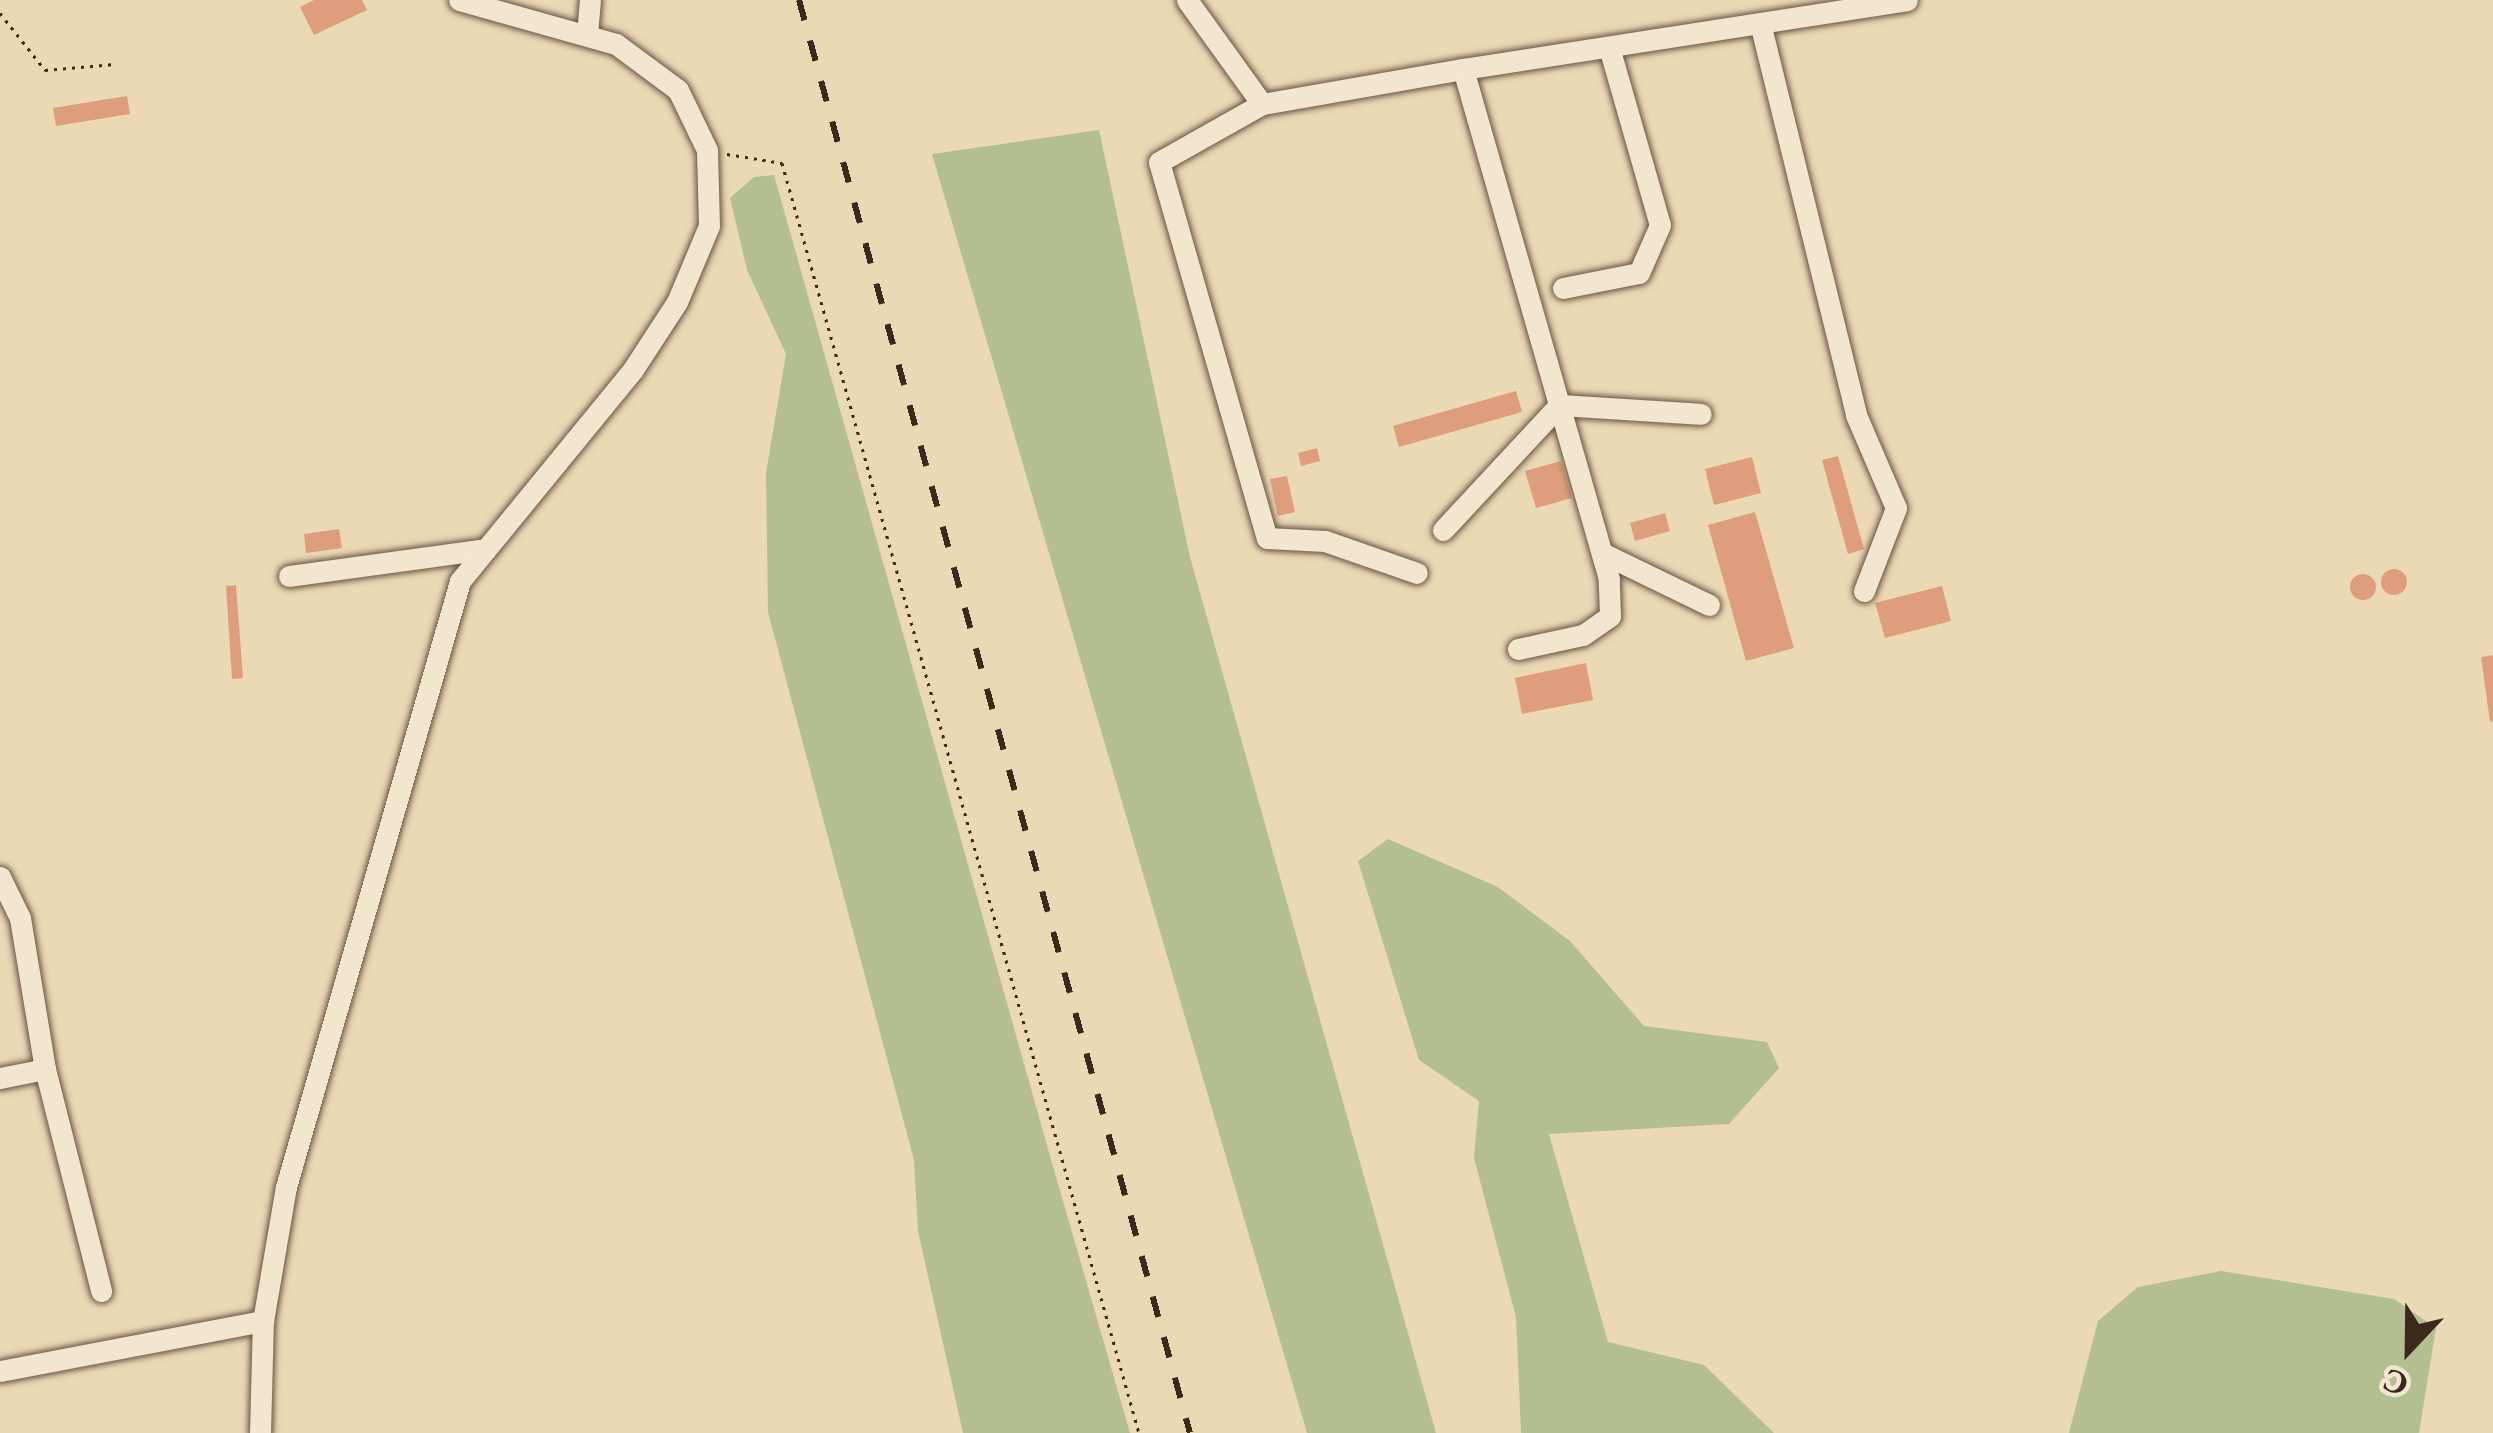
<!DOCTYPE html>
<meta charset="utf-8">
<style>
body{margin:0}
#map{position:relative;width:2493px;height:1433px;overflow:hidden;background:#ebd8b5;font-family:"EB Garamond",serif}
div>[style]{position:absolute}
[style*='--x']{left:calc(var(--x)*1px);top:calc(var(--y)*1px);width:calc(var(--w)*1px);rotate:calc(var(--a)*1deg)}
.green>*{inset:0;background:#b3bf90}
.building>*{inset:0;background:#df9e7b}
.round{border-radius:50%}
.path>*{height:3px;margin-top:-1.5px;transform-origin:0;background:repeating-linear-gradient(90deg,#3d281e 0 3px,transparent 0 9px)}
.roads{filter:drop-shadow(0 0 3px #685444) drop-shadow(0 0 3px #685444)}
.minor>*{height:21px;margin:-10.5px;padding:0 10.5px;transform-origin:10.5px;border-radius:10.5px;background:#f2e6cf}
.rail>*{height:6px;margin-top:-3px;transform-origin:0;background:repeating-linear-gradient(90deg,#3d281e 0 21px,transparent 0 42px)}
span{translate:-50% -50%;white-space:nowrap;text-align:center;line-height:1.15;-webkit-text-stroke:10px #f2e6cf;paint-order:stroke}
.north{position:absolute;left:2349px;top:1289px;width:120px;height:120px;-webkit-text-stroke:9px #f2e6cf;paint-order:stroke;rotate:202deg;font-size:33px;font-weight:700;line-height:48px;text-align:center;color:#3d281e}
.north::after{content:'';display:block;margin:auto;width:42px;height:54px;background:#3d281e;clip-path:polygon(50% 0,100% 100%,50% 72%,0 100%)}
</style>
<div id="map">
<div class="green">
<i style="clip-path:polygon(1099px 130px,1190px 557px,1436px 1433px,1307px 1433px,932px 154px)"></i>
<i style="clip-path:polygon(774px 175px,1048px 1149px,1130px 1433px,963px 1433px,918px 1231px,914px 1160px,768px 612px,766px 473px,786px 354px,747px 270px,730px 198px,754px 177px)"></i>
<i style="clip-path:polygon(1388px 839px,1498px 887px,1570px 941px,1644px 1026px,1767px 1042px,1779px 1068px,1729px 1124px,1549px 1134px,1608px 1342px,1704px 1365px,1774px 1433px,1521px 1433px,1516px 1317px,1474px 1158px,1479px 1101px,1419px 1060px,1358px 861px)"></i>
<i style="clip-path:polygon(2221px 1271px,2394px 1299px,2436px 1328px,2419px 1433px,2069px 1433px,2098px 1321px,2138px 1287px)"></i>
</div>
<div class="building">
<i style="clip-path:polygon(314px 0,362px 0,367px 10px,314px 35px,300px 7px)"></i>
<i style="clip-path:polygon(127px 96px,130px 114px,56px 126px,53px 108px)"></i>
<i style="clip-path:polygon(1516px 391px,1522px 412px,1399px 447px,1393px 426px)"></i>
<i style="clip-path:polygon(1317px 448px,1320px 461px,1301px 466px,1298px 453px)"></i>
<i style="clip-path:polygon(1838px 456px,1864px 549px,1848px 554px,1822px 460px)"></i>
<i style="clip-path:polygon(1752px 457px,1761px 493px,1714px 505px,1705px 469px)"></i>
<i style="clip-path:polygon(1561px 461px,1572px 498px,1536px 508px,1525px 471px)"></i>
<i style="clip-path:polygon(1287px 476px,1295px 512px,1278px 516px,1270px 479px)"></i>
<i style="clip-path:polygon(1755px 512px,1794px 648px,1746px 661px,1708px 525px)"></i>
<i style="clip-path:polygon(1665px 513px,1670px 531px,1635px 541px,1630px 523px)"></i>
<i style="clip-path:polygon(339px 529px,342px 548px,306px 553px,304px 534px)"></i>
<i class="round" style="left:2381px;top:569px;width:26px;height:26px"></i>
<i class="round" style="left:2350px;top:574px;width:26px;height:26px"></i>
<i style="clip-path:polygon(236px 585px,243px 678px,232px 679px,226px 586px)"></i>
<i style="clip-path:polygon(1942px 586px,1951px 621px,1885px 638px,1875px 603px)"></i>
<i style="clip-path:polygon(2493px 655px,2493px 721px,2490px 722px,2481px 657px)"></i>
<i style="clip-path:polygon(1586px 663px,1593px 700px,1522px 714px,1515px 678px)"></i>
</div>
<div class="path">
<i style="--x:0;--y:13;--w:73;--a:51.7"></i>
<i style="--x:45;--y:70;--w:70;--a:-4.9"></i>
<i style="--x:727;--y:154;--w:56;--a:9.3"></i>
<i style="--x:782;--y:163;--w:1319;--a:74.3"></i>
</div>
<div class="roads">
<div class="minor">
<i style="--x:1187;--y:0;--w:128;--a:54.2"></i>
<i style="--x:1262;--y:104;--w:204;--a:-9.9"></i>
<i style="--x:1761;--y:27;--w:399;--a:76.2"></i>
<i style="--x:1856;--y:415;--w:101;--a:66.7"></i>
<i style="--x:1896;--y:508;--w:89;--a:111.1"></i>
<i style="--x:587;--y:34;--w:34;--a:-85"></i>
<i style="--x:1262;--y:104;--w:118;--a:150.6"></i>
<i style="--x:1159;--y:162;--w:391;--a:74"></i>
<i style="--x:1267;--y:538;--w:58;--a:3"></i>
<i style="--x:1325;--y:541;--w:97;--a:19.2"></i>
<i style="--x:1563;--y:288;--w:77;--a:-11.2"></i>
<i style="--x:1639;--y:273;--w:52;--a:-66.4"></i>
<i style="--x:1660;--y:225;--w:185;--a:-106"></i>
<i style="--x:1443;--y:530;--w:171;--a:-47.1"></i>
<i style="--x:1559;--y:405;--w:142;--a:3.6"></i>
<i style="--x:1602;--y:553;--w:119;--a:25.9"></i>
<i style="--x:289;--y:576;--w:193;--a:-7.8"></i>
<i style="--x:1518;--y:649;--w:66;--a:-12.2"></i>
<i style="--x:1583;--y:635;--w:33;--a:-35"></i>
<i style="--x:1610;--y:616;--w:37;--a:-92"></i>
<i style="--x:1609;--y:579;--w:530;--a:-105.98"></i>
<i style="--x:1463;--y:69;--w:449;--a:-8.8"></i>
<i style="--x:0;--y:877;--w:46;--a:64"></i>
<i style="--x:20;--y:918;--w:153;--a:80.6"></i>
<i style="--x:45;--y:1069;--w:229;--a:75.8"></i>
<i style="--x:0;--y:1078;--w:46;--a:-11.3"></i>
<i style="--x:0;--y:1371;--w:268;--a:-10.8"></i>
<i style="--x:260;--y:1433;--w:112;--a:-88.5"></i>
<i style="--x:263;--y:1321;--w:136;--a:-80.3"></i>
<i style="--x:286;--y:1187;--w:630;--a:-73.98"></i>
<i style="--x:460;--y:581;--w:271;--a:-50.7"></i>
<i style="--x:632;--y:371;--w:82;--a:-56.9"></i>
<i style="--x:677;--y:302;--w:82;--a:-67.2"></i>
<i style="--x:709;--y:226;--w:76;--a:-91.5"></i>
<i style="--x:707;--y:150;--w:67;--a:-115.8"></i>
<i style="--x:678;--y:90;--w:77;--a:-143.4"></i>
<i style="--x:616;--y:44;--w:163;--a:-164.3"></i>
</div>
</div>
<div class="rail">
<i style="--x:799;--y:0;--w:1485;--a:74.74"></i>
</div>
<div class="north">С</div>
</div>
